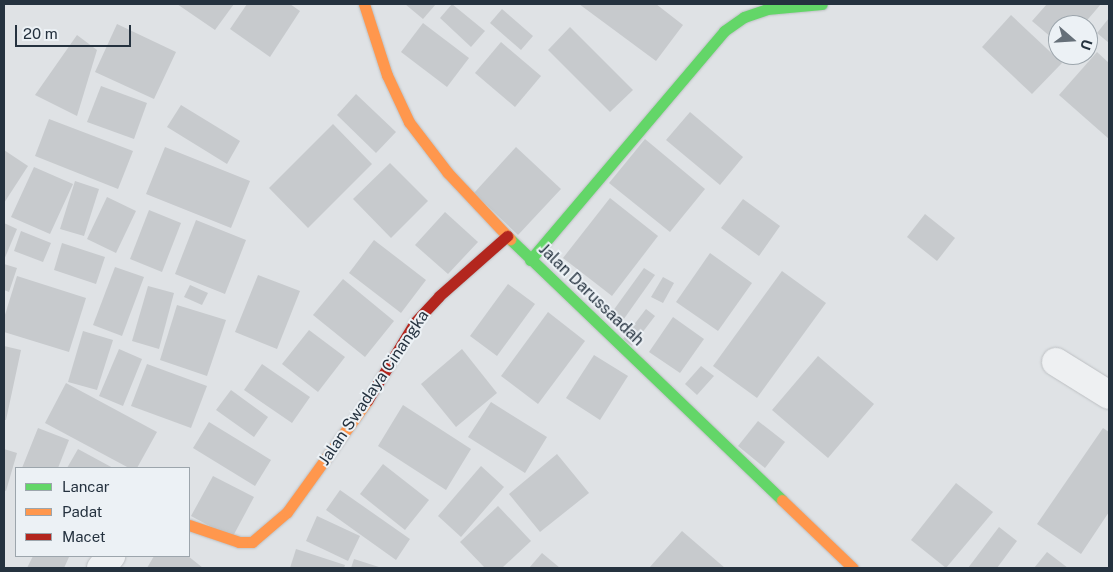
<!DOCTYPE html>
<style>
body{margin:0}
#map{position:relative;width:1113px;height:572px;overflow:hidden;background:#dfe2e5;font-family:"Public Sans",sans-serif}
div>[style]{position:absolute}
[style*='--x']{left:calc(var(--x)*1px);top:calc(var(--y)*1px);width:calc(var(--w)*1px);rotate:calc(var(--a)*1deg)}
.building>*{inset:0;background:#c7cacd}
.roads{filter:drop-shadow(0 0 1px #bdc0c3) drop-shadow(0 0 1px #bdc0c3)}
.street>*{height:28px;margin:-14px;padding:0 14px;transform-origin:14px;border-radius:14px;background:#eef0f2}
.fast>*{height:11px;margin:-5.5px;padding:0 5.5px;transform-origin:5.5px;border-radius:5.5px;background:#63d668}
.slow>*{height:11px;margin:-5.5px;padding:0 5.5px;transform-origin:5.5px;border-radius:5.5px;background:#ff974d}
.jam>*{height:11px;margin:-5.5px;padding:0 5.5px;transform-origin:5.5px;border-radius:5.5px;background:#b3261e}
span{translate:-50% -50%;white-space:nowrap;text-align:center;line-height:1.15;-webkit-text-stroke:4px #ecf1f5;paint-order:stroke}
.street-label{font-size:16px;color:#25323f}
.frame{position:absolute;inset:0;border:5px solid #25323f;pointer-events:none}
.legend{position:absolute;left:15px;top:467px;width:175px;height:90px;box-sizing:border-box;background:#ecf1f5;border:1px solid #9ca5ac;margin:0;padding:6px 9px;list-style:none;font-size:15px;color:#25323f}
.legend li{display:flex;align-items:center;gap:10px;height:25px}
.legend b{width:25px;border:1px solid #9ca5ac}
.north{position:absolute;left:1048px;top:15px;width:50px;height:50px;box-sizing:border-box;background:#ecf1f5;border:1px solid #9ca5ac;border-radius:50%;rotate:109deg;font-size:14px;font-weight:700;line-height:20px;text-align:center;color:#25323f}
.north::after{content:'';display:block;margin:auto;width:18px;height:22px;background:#667079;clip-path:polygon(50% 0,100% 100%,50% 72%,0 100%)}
.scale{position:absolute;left:15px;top:25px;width:116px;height:22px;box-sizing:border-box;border:2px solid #25323f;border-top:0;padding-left:6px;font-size:15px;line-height:18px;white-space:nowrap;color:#25323f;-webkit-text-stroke:4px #ecf1f5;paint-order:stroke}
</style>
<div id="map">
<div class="building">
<i style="clip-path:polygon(177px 4px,234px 4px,215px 30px)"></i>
<i style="clip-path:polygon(247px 4px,290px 4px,300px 11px,270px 57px,230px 29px)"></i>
<i style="clip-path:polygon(405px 4px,436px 4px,423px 19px)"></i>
<i style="clip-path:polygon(452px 4px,485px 31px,471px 47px,440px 18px)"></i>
<i style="clip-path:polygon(579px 4px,656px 4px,683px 25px,656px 61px)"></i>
<i style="clip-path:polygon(1047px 4px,1101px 4px,1083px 25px,1058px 25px,1058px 43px,1032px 21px)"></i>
<i style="clip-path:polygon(502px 9px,533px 36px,521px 50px,490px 23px)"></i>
<i style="clip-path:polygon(1011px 15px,1062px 63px,1032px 94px,982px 47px)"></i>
<i style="clip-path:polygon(1109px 18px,1109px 43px,1097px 33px)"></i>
<i style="clip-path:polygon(423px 23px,469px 58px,447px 87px,401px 52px)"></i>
<i style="clip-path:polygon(117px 24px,176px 52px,154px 99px,95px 72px)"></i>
<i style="clip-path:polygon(570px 27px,633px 90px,610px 112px,548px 50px)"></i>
<i style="clip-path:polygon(77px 35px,97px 50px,77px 116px,35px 95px)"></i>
<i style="clip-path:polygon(501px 42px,541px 76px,515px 107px,475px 73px)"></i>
<i style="clip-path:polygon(1097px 52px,1109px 63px,1109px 139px,1059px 95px)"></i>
<i style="clip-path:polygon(101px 86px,147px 103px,134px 139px,87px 122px)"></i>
<i style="clip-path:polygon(356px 94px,396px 132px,376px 153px,337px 115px)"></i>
<i style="clip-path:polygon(181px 105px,240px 141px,227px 164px,167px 127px)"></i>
<i style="clip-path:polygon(690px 112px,743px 157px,720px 185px,666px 140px)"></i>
<i style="clip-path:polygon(49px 119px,133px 151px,118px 189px,35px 156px)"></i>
<i style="clip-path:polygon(333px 124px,372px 164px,308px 228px,269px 188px)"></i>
<i style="clip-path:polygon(645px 139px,705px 189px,670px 232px,609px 183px)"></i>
<i style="clip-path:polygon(165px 147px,250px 181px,231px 228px,146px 194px)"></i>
<i style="clip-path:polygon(516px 147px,561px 189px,518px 235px,474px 193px)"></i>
<i style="clip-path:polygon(4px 150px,28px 166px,4px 203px)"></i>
<i style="clip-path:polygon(390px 163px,428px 201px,391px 238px,353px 199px)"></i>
<i style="clip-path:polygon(34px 167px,73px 184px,50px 234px,11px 217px)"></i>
<i style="clip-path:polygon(75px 181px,99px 189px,84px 236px,60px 229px)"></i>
<i style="clip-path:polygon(107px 197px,136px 211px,116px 253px,87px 239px)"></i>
<i style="clip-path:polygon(610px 198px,658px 236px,612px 296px,563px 258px)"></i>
<i style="clip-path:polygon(743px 199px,780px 226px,759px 256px,721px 228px)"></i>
<i style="clip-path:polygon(149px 210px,181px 223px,162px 272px,130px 259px)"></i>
<i style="clip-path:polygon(445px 212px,478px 242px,448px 274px,415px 245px)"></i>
<i style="clip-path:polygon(925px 214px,955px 238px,937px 261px,907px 237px)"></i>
<i style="clip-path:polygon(196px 220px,246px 240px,225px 294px,175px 274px)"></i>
<i style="clip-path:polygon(4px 223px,17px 229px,4px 260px)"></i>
<i style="clip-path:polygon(21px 231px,51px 243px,43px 262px,14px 251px)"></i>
<i style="clip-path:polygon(374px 240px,426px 280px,401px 313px,349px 273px)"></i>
<i style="clip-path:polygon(62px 243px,105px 257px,96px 284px,54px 270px)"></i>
<i style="clip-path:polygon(710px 253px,752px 283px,718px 331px,676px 302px)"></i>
<i style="clip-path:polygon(4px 264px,17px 268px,9px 292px,4px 290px)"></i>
<i style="clip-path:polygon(115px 267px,144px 277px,122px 336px,93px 325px)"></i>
<i style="clip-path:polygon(644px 268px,655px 275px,621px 323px,610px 315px)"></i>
<i style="clip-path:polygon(782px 271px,826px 303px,757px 398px,713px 366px)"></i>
<i style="clip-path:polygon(258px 275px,300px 291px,277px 349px,235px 332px)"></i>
<i style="clip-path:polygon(17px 276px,86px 298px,69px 352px,4px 332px,4px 318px)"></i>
<i style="clip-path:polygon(663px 277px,674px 283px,663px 303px,651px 297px)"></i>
<i style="clip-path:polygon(343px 279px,394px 321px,365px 357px,313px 315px)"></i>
<i style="clip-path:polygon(508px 284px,535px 304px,497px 356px,470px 336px)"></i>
<i style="clip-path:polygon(190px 285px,208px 293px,202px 305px,184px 297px)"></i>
<i style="clip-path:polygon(148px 286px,174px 293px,159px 349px,132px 341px)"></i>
<i style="clip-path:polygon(177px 305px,226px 320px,207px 376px,160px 360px)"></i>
<i style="clip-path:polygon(646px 309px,655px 316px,632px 346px,623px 339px)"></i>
<i style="clip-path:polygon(548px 312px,585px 341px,538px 404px,501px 376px)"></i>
<i style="clip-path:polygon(673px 317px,704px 339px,680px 373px,649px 352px)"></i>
<i style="clip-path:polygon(309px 330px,345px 357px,318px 392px,282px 364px)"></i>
<i style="clip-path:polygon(83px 331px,113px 340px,97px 390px,68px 382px)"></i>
<i style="clip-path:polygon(4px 346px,21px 350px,6px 420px,4px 420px)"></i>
<i style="clip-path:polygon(119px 349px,142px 359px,123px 406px,99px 396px)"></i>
<i style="clip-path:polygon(462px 349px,497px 393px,456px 427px,421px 384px)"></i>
<i style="clip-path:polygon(594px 355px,628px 376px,600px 420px,566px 398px)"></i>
<i style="clip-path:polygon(818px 356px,874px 404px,828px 458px,772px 410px)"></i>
<i style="clip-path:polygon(147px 364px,207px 386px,191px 428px,131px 406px)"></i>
<i style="clip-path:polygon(262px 364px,310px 397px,292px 423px,244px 390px)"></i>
<i style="clip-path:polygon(701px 366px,714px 376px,697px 395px,685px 384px)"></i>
<i style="clip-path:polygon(66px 383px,157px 432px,137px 468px,129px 468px,45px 423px)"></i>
<i style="clip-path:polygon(231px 390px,268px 417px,254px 437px,216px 410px)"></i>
<i style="clip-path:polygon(491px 402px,547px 437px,525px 473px,468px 437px)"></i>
<i style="clip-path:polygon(403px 405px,471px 449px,446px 490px,378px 446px)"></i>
<i style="clip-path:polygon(758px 421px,785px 442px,765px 468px,738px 446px)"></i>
<i style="clip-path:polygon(209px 422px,271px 460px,255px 486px,193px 448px)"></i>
<i style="clip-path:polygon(38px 428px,69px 440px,58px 468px,22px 468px)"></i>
<i style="clip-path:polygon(1103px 428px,1109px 432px,1109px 512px,1081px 554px,1037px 524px)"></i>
<i style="clip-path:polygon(4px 449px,17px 453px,6px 491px,4px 490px)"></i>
<i style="clip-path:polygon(78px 449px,113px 468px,67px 468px)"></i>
<i style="clip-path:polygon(557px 454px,589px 493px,540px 532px,509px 494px)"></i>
<i style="clip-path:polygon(383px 464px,429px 500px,405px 530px,360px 494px)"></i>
<i style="clip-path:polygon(481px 466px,504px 487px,461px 537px,438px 516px)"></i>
<i style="clip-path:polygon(213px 476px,254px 497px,232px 538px,191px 516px)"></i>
<i style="clip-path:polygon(956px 483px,993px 512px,946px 568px,911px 540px)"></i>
<i style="clip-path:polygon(340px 490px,410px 539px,396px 560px,326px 510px)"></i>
<i style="clip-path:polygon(498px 506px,531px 541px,502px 568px,485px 568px,460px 542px)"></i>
<i style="clip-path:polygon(317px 516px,360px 536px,348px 561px,306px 541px)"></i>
<i style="clip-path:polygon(999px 527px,1017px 541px,997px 568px,968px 568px)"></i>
<i style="clip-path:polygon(682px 531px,725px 568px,649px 568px)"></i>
<i style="clip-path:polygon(296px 549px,345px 565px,344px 568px,290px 568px)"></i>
<i style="clip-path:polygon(1047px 552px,1068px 568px,1034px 568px)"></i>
<i style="clip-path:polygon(542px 553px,560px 568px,529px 568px)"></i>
<i style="clip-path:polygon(33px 556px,66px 556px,69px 557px,64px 568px,27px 568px)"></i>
<i style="clip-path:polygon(154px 556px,188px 556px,203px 568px,147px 568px)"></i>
<i style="clip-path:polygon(354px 559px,382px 568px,351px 568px)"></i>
</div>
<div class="roads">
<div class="street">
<i style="--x:1056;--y:362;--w:62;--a:31.9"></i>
<i style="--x:101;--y:568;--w:16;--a:-50"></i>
</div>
<div class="fast">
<i style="--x:510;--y:239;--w:377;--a:43.8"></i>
<i style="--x:530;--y:260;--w:300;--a:-49.7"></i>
<i style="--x:724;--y:31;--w:24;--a:-35"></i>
<i style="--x:744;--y:17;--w:24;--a:-19"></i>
<i style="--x:767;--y:9;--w:55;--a:-5.2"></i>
</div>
<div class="slow">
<i style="--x:364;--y:4;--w:75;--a:72.1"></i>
<i style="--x:387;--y:75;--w:52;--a:64.9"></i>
<i style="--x:409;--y:122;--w:64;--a:52.6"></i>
<i style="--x:448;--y:173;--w:91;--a:46.8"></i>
<i style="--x:782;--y:500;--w:98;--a:43.8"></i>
<i style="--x:189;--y:525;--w:53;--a:18.8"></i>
<i style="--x:239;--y:542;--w:13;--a:0"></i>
<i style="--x:252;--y:542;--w:46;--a:-40.6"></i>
<i style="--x:287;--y:512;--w:137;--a:-54.2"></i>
</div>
<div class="jam">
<i style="--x:367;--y:401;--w:92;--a:-58.7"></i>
<i style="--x:415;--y:322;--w:35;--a:-47"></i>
<i style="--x:439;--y:296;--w:91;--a:-41.4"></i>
</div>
</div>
<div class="street-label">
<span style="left:591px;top:295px;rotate:44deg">Jalan Darussaadah</span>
<span style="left:374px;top:388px;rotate:-56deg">Jalan Swadaya Cinangka</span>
</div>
<div class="frame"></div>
<ul class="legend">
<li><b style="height:6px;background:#63d668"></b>Lancar</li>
<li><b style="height:6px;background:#ff974d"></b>Padat</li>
<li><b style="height:6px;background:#b3261e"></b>Macet</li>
</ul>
<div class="north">U</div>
<div class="scale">20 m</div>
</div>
